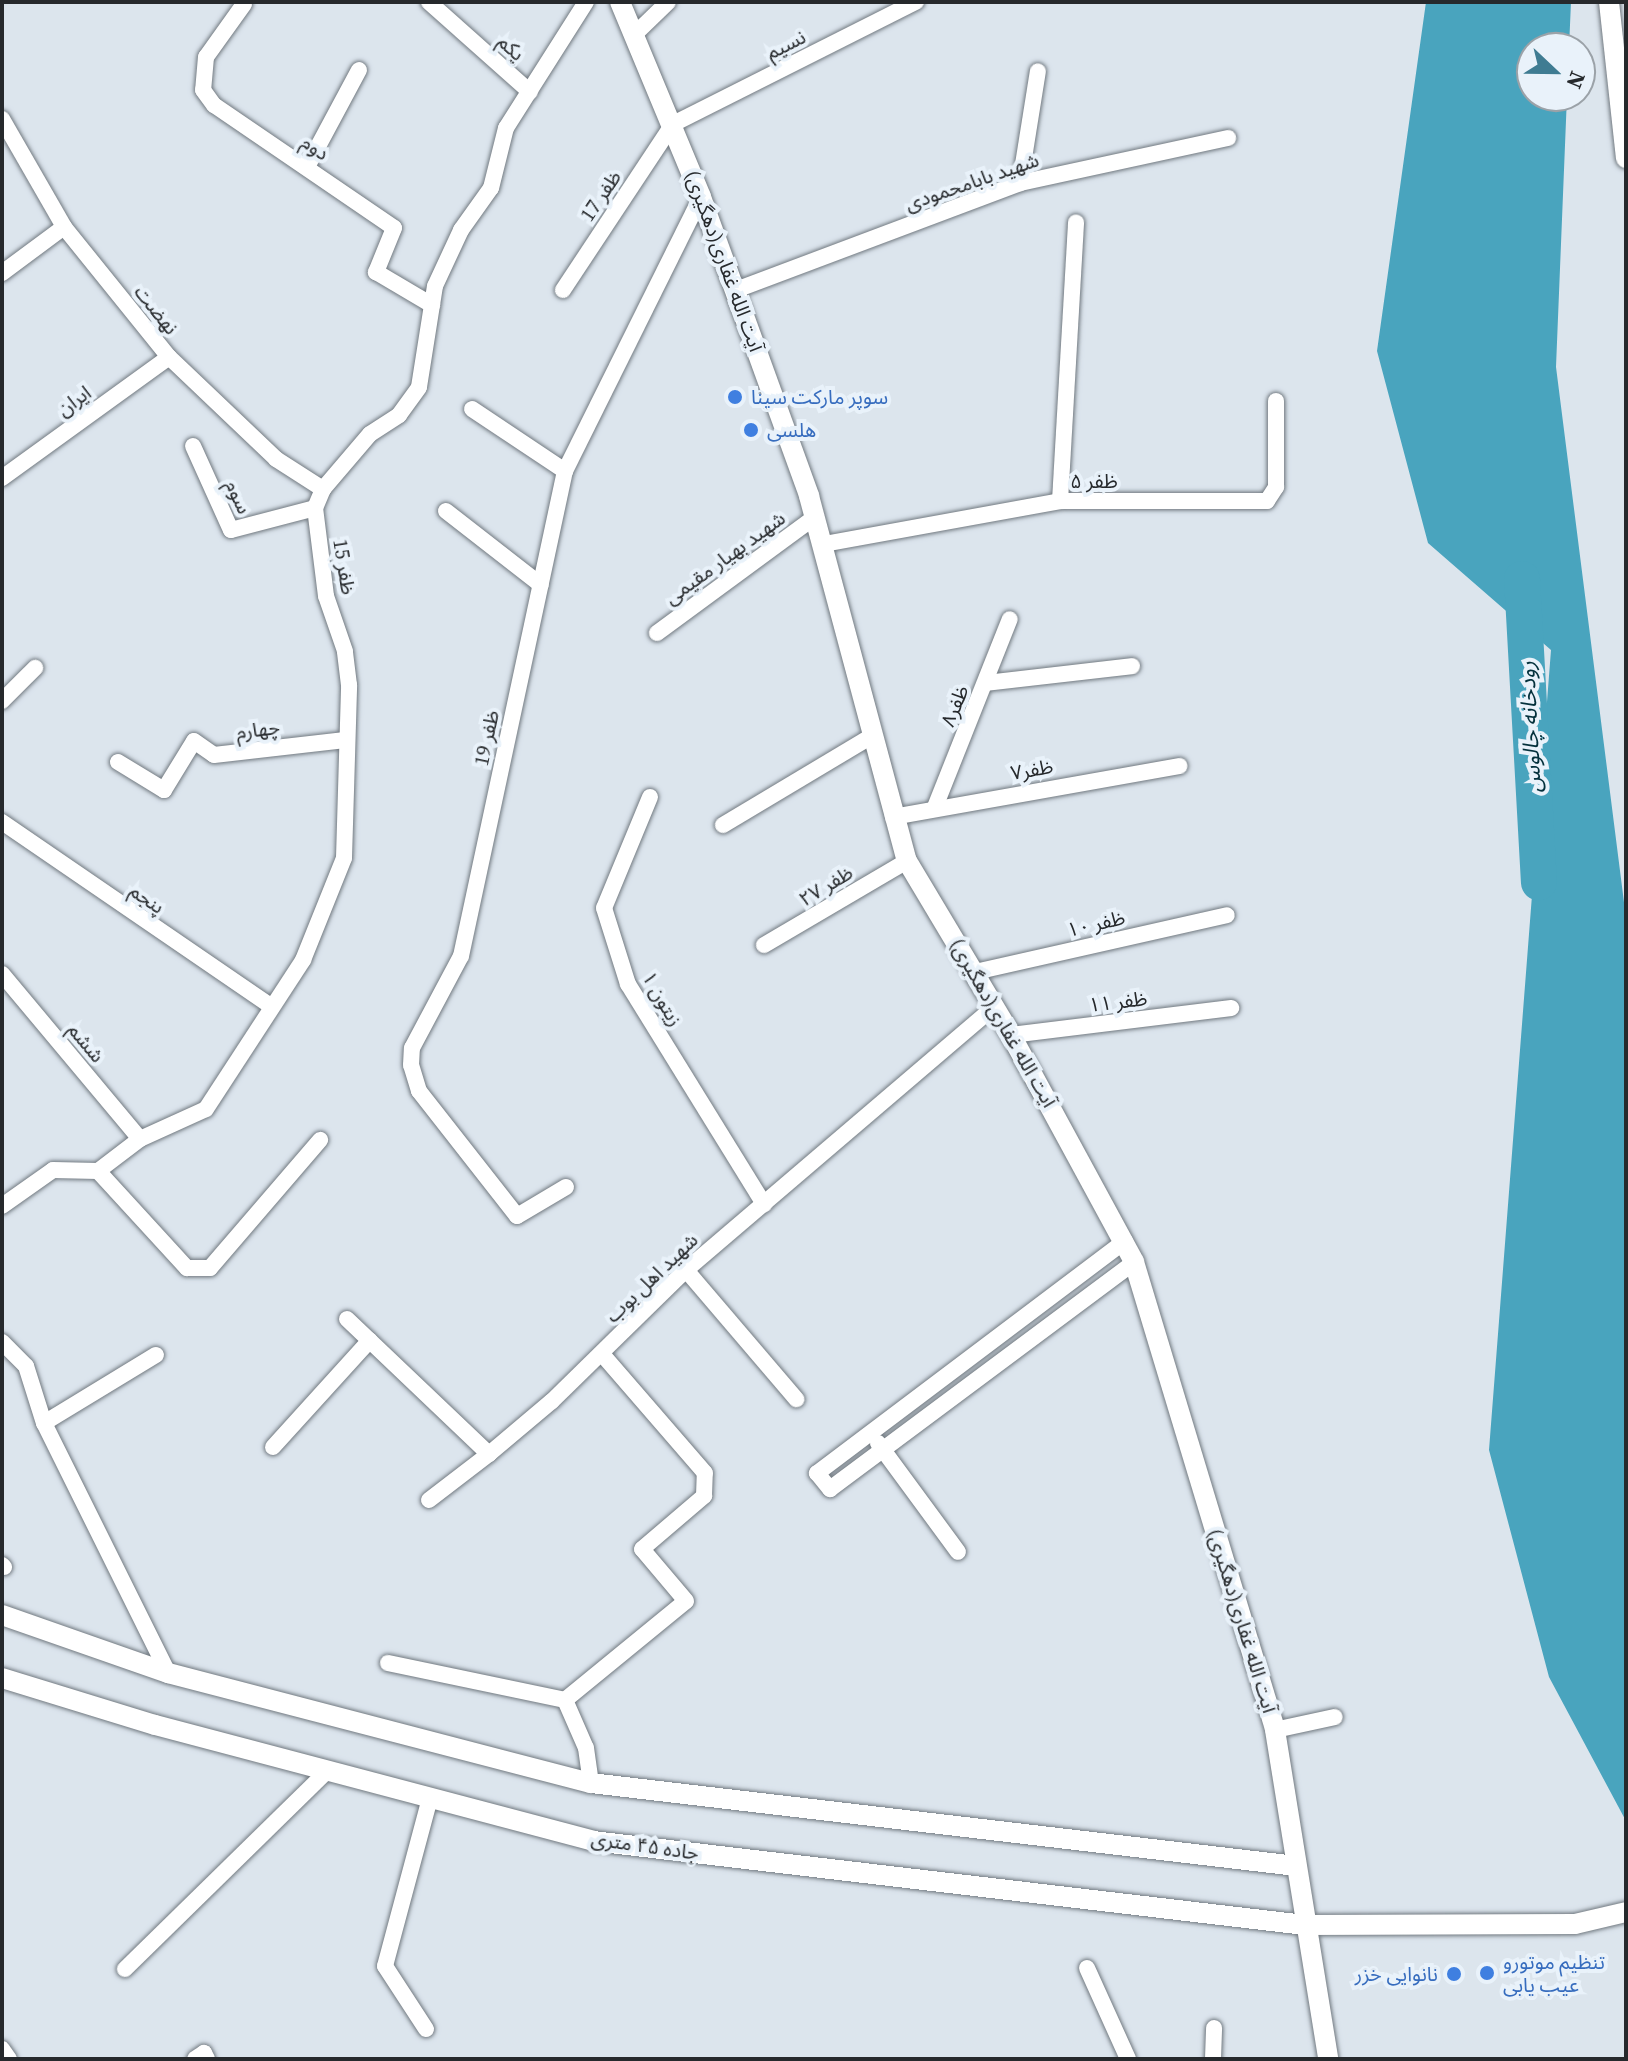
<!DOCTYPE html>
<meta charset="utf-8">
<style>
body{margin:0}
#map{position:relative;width:1628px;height:2061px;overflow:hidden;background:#dce5ed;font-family:"Source Serif 4","Noto Sans Arabic",serif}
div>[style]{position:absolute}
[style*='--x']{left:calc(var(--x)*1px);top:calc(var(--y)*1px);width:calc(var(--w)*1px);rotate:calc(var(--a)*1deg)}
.water>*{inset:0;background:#49a4be}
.river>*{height:36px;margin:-18px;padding:0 18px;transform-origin:18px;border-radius:18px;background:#49a4be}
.roads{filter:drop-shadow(0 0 2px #717980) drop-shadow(0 0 2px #717980)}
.minor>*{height:16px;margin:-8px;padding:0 8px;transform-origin:8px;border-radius:8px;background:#fff}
.tertiary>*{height:20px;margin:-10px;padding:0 10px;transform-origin:10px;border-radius:10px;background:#fff}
.dots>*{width:22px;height:22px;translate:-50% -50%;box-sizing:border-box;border:4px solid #e9f2fa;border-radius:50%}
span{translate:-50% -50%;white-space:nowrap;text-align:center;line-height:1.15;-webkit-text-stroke:8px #e9f2fa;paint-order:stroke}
.street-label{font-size:20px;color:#26292c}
.shop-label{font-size:20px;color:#366cbe}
.left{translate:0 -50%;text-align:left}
.right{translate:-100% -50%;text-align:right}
.water-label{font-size:22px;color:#04313c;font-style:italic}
.frame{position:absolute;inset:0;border:4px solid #26292c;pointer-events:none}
.north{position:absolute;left:1516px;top:32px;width:80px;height:80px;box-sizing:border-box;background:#e9f2fa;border:2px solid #9ba2a8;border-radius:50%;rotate:112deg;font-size:22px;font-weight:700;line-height:32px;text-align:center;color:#26292c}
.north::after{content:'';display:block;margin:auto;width:28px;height:36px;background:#3f7c92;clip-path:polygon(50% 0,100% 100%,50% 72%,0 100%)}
</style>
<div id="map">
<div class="water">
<i style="clip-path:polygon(1426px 2px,1571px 2px,1569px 48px,1532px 48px,1532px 96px,1567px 96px,1556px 367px,1626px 918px,1626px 1821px,1549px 1677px,1489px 1450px,1551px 650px,1428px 543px,1377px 351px)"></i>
</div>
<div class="river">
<i style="--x:1522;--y:579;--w:304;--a:86.8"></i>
</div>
<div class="roads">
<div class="minor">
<i style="--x:429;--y:2;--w:135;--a:41.7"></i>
<i style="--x:244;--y:4;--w:65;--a:125.6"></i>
<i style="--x:206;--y:57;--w:33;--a:95"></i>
<i style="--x:203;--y:90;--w:19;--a:54"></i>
<i style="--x:214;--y:105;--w:218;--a:34.3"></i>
<i style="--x:394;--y:228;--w:48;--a:112.2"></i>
<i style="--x:376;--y:272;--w:65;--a:30.5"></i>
<i style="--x:634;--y:35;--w:47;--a:-44.1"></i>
<i style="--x:2;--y:119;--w:125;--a:60.1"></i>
<i style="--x:64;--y:227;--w:167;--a:51.1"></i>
<i style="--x:169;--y:357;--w:148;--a:43.6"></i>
<i style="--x:276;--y:459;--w:56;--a:32.6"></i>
<i style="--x:307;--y:167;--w:110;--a:-61.8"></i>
<i style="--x:1020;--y:183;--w:113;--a:-80.9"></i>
<i style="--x:2;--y:273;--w:77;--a:-36.6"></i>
<i style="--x:563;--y:290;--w:199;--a:-56.5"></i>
<i style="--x:673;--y:124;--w:272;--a:-26.7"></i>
<i style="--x:736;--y:290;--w:303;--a:-20.6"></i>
<i style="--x:1020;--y:183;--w:213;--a:-12.2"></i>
<i style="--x:472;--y:409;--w:112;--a:33.7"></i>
<i style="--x:193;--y:446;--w:92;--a:65.7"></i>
<i style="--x:231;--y:530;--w:87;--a:-14.7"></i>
<i style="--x:2;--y:478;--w:206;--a:-35.9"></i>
<i style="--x:1060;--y:501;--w:279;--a:-86.7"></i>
<i style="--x:446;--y:511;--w:120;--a:37.9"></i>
<i style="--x:824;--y:544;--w:240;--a:-10.3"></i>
<i style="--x:1060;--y:501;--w:207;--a:0"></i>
<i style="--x:1267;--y:501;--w:17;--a:-57"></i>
<i style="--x:1276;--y:487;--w:86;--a:-90"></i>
<i style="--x:657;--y:633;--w:197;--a:-36.3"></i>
<i style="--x:986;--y:683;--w:147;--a:-6.6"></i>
<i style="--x:2;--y:701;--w:47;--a:-45"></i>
<i style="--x:118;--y:762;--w:54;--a:31.3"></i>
<i style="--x:164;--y:790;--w:57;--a:-58.5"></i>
<i style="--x:194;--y:741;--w:24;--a:35"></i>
<i style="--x:214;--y:755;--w:132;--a:-6.5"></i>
<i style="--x:650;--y:797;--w:120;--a:112.5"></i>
<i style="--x:604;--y:908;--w:80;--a:72.5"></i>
<i style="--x:628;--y:984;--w:259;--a:58.3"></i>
<i style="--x:935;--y:807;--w:202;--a:-68.3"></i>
<i style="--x:893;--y:817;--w:291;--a:-10.1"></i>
<i style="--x:2;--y:822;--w:327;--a:34.4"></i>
<i style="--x:723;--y:825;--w:174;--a:-30.9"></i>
<i style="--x:764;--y:945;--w:166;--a:-30.4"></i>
<i style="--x:975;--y:972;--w:258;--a:-12.7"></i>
<i style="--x:2;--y:974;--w:215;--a:50.1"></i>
<i style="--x:1011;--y:1035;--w:222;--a:-7"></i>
<i style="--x:98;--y:1171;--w:132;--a:47.5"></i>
<i style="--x:187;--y:1268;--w:23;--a:0"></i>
<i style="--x:210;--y:1268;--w:169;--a:-49.3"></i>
<i style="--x:566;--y:1187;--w:57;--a:149.4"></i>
<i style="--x:517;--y:1216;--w:159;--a:-128.1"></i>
<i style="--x:419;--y:1091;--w:27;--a:-107"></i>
<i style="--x:411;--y:1065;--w:17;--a:-87"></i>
<i style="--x:412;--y:1048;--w:104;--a:-62"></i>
<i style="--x:461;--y:956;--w:496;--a:-77.9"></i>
<i style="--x:565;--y:471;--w:306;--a:-63.6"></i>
<i style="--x:2;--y:1206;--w:62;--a:-35.2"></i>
<i style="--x:53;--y:1170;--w:45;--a:1.3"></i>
<i style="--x:98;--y:1171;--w:53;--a:-37.3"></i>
<i style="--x:140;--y:1139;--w:72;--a:-24.4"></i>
<i style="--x:206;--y:1109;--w:178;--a:-56.9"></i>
<i style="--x:303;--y:960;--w:110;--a:-68.1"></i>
<i style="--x:344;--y:858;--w:173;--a:-88.3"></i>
<i style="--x:349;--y:685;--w:34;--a:-97"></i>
<i style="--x:345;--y:651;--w:58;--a:-109.1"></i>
<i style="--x:326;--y:596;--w:89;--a:-97.1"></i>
<i style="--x:315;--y:508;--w:21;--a:-67"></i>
<i style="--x:323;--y:489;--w:72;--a:-49.5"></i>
<i style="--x:370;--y:434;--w:35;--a:-33"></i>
<i style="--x:399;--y:415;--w:34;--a:-54"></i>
<i style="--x:419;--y:387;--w:102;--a:-81"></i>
<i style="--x:435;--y:286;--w:62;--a:-65.1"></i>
<i style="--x:461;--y:230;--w:52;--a:-54.5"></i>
<i style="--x:491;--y:188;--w:62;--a:-76"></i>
<i style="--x:506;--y:128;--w:149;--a:-57.6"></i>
<i style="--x:1125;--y:1241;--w:386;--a:143"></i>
<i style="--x:817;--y:1473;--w:21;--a:51"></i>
<i style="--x:830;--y:1489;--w:379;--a:-36.7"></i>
<i style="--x:686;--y:1270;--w:170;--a:49.5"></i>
<i style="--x:347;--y:1319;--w:196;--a:43.6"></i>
<i style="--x:489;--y:1454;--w:82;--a:-40.1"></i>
<i style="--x:552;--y:1401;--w:187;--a:-44.4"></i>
<i style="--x:686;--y:1270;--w:405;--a:-40.5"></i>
<i style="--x:2;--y:1342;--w:34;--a:45"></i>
<i style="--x:26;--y:1366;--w:60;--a:72.5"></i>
<i style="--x:44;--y:1423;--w:279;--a:63.6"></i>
<i style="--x:44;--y:1423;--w:131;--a:-31.3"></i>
<i style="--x:878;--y:1443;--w:135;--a:53.7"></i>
<i style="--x:273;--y:1447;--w:144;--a:-47.8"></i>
<i style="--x:429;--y:1500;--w:76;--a:-37.5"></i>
<i style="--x:2;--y:1565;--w:3;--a:45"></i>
<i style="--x:388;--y:1663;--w:181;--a:11.8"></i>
<i style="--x:565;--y:1700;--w:156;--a:-39.3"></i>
<i style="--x:686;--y:1601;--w:68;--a:-130.2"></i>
<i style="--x:642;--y:1549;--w:82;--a:-40.5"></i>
<i style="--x:704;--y:1496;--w:23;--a:-88"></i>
<i style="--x:705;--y:1473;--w:157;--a:-130.9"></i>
<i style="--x:565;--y:1700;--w:52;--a:66.4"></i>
<i style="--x:586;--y:1748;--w:35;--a:82"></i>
<i style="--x:1275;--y:1730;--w:61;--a:-12.2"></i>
<i style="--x:1087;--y:1968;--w:100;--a:65.7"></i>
<i style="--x:125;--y:1969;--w:283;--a:-44.4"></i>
<i style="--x:426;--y:2029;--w:75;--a:-123.1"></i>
<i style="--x:385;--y:1966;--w:174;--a:-75"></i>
<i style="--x:2;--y:2049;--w:12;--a:55"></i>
<i style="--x:195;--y:2059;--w:11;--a:-34"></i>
<i style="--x:204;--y:2053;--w:7;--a:63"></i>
<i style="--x:1213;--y:2059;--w:31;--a:-88"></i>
</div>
<div class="tertiary">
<i style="--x:620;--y:2;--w:211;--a:67.4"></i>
<i style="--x:701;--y:197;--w:318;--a:70.1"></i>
<i style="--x:809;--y:496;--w:378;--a:75"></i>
<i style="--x:907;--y:861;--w:203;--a:59.1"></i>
<i style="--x:1011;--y:1035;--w:258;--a:61.5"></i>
<i style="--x:1134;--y:1262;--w:489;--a:73.2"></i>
<i style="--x:1275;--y:1730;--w:333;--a:80.8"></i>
<i style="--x:1609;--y:2;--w:157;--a:83.8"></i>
<i style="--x:2;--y:1615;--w:176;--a:19.3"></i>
<i style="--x:168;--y:1673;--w:437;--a:14.6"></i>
<i style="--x:591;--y:1783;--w:710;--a:6.71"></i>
<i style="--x:2;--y:1678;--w:160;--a:17.1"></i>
<i style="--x:155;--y:1725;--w:453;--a:14.8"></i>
<i style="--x:593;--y:1841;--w:717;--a:6.73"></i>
<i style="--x:1305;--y:1925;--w:270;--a:-0.2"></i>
<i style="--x:1575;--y:1924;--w:52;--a:-13.2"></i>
</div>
</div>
<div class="dots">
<i style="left:735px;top:397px;background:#3f7fe0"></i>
<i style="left:751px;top:430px;background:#3f7fe0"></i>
<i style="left:1487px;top:1973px;background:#3f7fe0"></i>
<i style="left:1454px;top:1974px;background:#3f7fe0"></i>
</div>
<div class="street-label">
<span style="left:786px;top:45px;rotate:-27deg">نسیم</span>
<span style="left:511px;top:48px;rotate:42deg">یکم</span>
<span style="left:315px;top:148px;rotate:34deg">دوم</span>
<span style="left:972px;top:182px;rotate:-19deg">شهید بابامحمودی</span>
<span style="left:601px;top:196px;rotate:-56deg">ظفر 17</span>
<span style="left:724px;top:261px;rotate:70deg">آیت الله غفاری(دهگیری)</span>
<span style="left:156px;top:310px;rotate:51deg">نهضت</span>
<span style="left:74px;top:401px;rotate:-36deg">ایران</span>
<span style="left:1094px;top:481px">ظفر ۵</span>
<span style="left:238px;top:497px;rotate:65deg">سوم</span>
<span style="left:725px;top:558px;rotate:-36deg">شهید بهیار مقیمی</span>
<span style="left:344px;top:567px;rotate:81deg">ظفر 15</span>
<span style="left:955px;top:706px;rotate:-68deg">ظفر۸</span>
<span style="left:258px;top:730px;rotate:-7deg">چهارم</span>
<span style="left:487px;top:738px;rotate:-78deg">ظفر 19</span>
<span style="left:1032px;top:770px;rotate:-10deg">ظفر۷</span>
<span style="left:826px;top:886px;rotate:-31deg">ظفر ۲۷</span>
<span style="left:147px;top:899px;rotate:34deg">پنجم</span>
<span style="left:1096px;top:924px;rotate:-13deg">ظفر ۱۰</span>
<span style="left:662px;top:999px;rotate:60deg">زیتون ۱</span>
<span style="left:1118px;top:1002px;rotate:-7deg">ظفر ۱۱</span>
<span style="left:1003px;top:1023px;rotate:60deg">آیت الله غفاری(دهگیری)</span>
<span style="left:86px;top:1043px;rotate:50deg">ششم</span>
<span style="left:652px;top:1278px;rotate:-44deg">شهید اهل بوب</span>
<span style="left:1242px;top:1621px;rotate:73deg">آیت الله غفاری(دهگیری)</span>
<span style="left:645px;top:1846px;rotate:8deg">جاده ۴۵ متری</span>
</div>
<div class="shop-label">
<span class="left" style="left:751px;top:397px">سوپر مارکت سینا</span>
<span class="left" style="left:767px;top:430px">هلسی</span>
<span class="left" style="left:1503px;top:1974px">تنظیم موتورو<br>عیب یابی</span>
<span class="right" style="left:1438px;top:1974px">نانوایی خزر</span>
</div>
<div class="water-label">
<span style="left:1530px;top:727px;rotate:-93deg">رودخانه چالوس</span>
</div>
<div class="frame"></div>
<div class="north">N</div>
</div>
